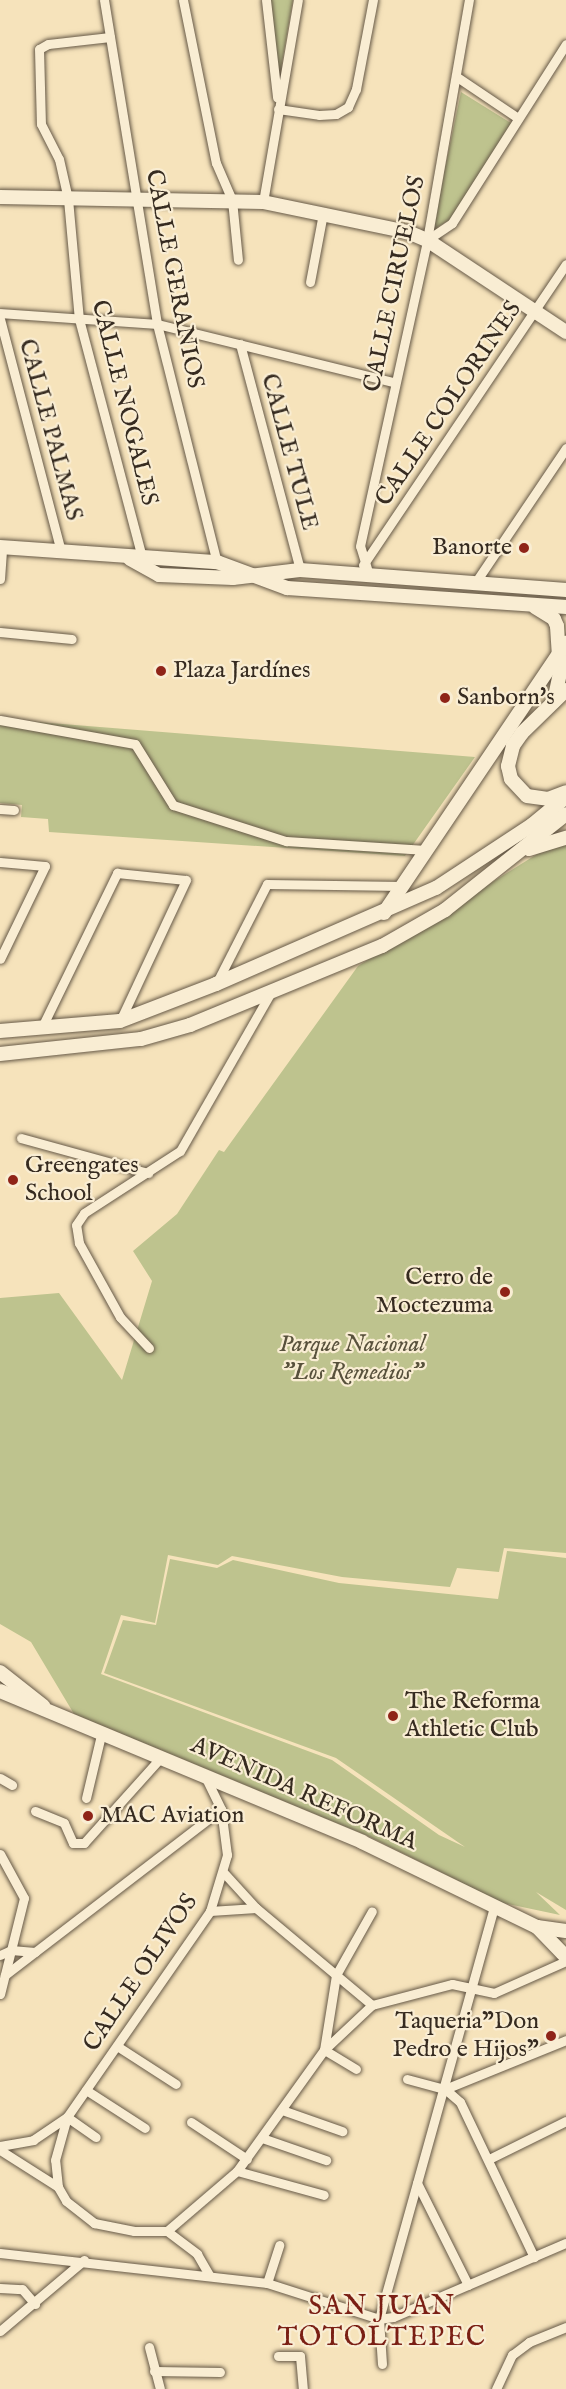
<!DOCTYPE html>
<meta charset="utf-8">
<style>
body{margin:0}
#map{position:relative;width:566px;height:2389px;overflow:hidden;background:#f6e3bb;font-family:"IM FELL English",serif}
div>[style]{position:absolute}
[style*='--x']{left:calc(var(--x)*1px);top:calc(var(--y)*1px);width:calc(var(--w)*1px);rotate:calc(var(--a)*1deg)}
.green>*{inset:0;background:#bec38e}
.roads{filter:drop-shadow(0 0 2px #665947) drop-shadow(0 0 2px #665947)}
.street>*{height:9px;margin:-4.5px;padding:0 4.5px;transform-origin:4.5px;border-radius:4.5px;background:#f9edd3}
.secondary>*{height:14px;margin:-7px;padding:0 7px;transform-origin:7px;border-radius:7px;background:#f9edd3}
.dots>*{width:16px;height:16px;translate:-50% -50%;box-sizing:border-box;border:3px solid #f9edd3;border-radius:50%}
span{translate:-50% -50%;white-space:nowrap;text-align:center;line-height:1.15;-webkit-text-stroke:4.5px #f9edd3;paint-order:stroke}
.street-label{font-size:24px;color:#362b20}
.poi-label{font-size:24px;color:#362b20}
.right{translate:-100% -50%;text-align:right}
.left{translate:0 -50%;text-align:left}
.park-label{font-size:24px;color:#58513c;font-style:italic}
.quarter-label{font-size:27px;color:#7a1f14;letter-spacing:1.5px}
</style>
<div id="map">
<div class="green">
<i style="clip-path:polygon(269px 0,293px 0,278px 86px)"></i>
<i style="clip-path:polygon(461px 92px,511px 123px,450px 220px,432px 230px)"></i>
<i style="clip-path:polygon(0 719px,475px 757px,405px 856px,49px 832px,48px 819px,21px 817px,22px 805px,0 803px)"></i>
<i style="clip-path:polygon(566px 845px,566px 1553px,504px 1548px,499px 1572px,457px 1568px,450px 1587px,342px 1577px,232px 1556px,218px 1565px,168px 1555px,155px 1623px,121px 1615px,101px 1674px,332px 1760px,439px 1835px,465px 1847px,336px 1758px,104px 1673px,123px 1620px,156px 1625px,170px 1559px,217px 1568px,233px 1560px,339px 1583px,498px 1599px,507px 1551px,566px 1558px,566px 1910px,536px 1892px,560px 1915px,503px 1903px,368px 1836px,74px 1714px,31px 1642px,0 1624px,0 1298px,59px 1293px,122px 1380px,152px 1281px,133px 1251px,177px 1214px,219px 1150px,224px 1152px,358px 966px,542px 851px)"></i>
</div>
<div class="roads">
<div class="street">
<i style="--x:104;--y:0;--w:328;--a:80.7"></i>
<i style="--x:157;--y:324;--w:245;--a:75.9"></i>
<i style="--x:183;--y:0;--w:166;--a:78.6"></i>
<i style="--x:216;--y:163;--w:40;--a:66.6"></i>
<i style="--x:232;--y:200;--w:60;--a:84.3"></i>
<i style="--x:266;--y:0;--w:98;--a:83.5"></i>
<i style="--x:110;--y:37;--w:62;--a:173.6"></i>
<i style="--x:48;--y:44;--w:10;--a:151"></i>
<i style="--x:39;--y:49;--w:75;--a:88.5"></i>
<i style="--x:41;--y:124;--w:39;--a:63"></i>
<i style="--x:59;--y:159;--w:41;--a:77.3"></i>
<i style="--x:68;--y:199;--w:121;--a:84.8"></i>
<i style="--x:79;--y:319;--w:251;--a:75.2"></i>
<i style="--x:457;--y:77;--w:73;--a:33.9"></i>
<i style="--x:278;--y:109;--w:41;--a:8.3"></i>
<i style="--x:319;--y:115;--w:17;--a:-3"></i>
<i style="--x:336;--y:114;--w:14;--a:-30"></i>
<i style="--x:348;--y:107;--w:20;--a:-66"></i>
<i style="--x:356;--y:89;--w:91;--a:-79.2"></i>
<i style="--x:263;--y:202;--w:205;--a:-80.2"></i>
<i style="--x:427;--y:240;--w:30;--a:-34"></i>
<i style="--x:452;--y:223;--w:212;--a:-57.5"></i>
<i style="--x:310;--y:282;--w:70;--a:-79.3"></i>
<i style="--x:0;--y:313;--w:157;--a:4"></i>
<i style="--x:157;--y:324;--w:243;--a:13.8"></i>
<i style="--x:0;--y:319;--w:240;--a:75.3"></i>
<i style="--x:240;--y:344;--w:234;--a:75.1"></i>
<i style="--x:363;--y:565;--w:363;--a:-56"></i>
<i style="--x:369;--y:575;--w:30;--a:-107"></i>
<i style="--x:360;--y:546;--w:313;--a:-77.6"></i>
<i style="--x:427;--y:240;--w:244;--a:-80.1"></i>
<i style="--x:0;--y:579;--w:32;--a:-86"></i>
<i style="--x:475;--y:583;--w:163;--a:-56"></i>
<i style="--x:0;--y:632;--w:72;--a:5.6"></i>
<i style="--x:0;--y:720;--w:137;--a:10.1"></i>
<i style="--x:135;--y:744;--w:72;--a:58.1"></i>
<i style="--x:173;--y:805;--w:119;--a:17.7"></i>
<i style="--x:286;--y:841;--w:140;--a:3.7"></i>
<i style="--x:0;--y:809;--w:14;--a:4"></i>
<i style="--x:0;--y:862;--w:45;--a:5.1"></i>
<i style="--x:45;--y:866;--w:103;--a:115.8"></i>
<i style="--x:216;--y:984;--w:112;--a:-63"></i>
<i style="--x:267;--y:884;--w:135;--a:0.8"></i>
<i style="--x:41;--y:1029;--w:174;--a:-64"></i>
<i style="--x:117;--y:873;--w:69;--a:5.8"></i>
<i style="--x:186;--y:880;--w:156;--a:115.1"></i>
<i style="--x:21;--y:1138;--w:132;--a:15.4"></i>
<i style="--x:149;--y:1348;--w:42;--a:-133.1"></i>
<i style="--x:120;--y:1317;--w:85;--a:-119"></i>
<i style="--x:79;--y:1243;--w:18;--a:-99"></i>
<i style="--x:76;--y:1225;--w:14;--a:-56"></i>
<i style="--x:84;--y:1213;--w:114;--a:-32.9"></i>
<i style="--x:180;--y:1151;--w:183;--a:-60.2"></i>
<i style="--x:0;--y:1778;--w:14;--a:30"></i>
<i style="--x:86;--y:1798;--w:69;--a:-76.6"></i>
<i style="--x:35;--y:1811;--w:31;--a:22"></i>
<i style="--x:64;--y:1823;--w:22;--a:66"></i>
<i style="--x:73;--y:1843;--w:11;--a:0"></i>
<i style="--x:84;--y:1843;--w:117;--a:-48.1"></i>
<i style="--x:0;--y:1854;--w:50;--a:61.4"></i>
<i style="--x:24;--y:1898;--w:99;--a:104"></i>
<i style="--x:224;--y:1873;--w:47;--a:47.6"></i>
<i style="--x:256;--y:1908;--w:151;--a:39.9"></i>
<i style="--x:210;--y:1911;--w:46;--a:-3.7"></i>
<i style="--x:0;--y:1955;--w:12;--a:-24"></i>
<i style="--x:11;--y:1950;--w:24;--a:5"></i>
<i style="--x:5;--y:1975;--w:272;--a:-37.5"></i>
<i style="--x:117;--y:2046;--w:70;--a:32.8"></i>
<i style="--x:356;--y:2069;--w:37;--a:-149"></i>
<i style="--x:324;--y:2050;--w:76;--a:-80.9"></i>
<i style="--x:336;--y:1975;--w:73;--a:-60.6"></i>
<i style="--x:407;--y:2079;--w:39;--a:15"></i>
<i style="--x:445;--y:2089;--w:20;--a:41"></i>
<i style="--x:460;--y:2102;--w:172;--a:64.5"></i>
<i style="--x:445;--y:2089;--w:131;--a:-22"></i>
<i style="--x:86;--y:2090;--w:70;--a:32.8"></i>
<i style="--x:282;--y:2110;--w:64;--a:19.3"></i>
<i style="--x:67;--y:2117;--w:35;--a:35"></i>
<i style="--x:191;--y:2122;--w:67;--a:33.5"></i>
<i style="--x:262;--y:2138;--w:68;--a:19"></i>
<i style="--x:0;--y:2146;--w:34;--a:-10"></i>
<i style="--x:33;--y:2140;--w:41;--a:-34.1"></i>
<i style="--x:67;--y:2117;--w:251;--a:-55.2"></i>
<i style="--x:210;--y:1911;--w:59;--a:-73.1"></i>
<i style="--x:227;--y:1855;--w:46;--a:-97.4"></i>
<i style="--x:221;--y:1809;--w:37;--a:-116"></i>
<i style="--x:0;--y:2150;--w:69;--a:32.5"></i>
<i style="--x:58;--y:2187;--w:16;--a:60"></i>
<i style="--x:66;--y:2201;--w:36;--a:38"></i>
<i style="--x:94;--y:2223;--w:41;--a:11.3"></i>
<i style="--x:134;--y:2231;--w:33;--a:0"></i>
<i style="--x:167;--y:2231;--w:38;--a:37"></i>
<i style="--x:197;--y:2254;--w:24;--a:60"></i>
<i style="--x:489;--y:2159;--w:86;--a:-26.3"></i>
<i style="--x:237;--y:2171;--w:90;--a:15.4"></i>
<i style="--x:417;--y:2183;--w:114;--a:63.4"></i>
<i style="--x:58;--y:2187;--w:27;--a:-96"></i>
<i style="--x:55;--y:2160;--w:45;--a:-74.4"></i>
<i style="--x:167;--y:2231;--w:92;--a:-40.6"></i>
<i style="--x:237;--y:2171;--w:149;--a:-54.3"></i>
<i style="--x:324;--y:2050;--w:66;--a:-43.2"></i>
<i style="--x:372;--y:2005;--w:83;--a:-14.7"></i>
<i style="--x:452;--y:1984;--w:43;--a:12.1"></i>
<i style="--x:494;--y:1993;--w:79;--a:-24"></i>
<i style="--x:0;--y:2253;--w:269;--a:6.4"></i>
<i style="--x:267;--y:2283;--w:118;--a:17.8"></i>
<i style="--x:379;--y:2319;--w:14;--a:-8"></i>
<i style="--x:393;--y:2317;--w:188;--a:-23.2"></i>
<i style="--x:267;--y:2283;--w:40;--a:-72"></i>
<i style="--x:0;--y:2288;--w:22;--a:3"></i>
<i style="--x:22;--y:2289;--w:20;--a:49"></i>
<i style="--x:0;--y:2331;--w:110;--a:-40.2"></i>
<i style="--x:149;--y:2347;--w:43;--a:75.3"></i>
<i style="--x:278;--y:2356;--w:22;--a:0"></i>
<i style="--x:300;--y:2356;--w:33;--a:85"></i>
<i style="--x:382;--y:2364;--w:45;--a:-93.8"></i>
<i style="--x:379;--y:2319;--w:429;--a:-74.4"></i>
<i style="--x:154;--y:2371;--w:66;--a:0.9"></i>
<i style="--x:496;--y:2389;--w:38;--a:-65"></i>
<i style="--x:512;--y:2355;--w:21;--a:-37"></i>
<i style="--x:529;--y:2342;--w:40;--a:-22"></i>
</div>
<div class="secondary">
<i style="--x:0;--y:197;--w:263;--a:1.1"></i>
<i style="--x:263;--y:202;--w:148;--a:11.7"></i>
<i style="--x:408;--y:232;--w:21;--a:23"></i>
<i style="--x:427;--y:240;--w:167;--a:33.5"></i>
<i style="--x:0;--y:547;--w:218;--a:4"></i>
<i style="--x:217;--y:562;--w:75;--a:20.4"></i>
<i style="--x:287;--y:588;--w:280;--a:3.9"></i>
<i style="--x:130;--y:559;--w:33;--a:29"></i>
<i style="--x:159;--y:575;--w:74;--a:2.3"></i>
<i style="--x:233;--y:578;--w:67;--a:-6.8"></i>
<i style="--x:300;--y:570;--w:267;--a:4.3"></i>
<i style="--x:535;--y:607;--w:22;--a:32"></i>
<i style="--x:554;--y:619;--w:8;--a:67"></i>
<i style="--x:557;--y:626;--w:47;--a:86.3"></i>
<i style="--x:560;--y:673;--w:29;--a:102"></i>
<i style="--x:566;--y:690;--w:62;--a:135.7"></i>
<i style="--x:522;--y:733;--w:16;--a:125"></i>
<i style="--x:513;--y:746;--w:21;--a:104"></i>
<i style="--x:508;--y:766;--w:13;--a:77"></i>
<i style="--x:511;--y:779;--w:23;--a:47"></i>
<i style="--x:527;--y:796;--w:21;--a:8"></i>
<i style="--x:548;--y:799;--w:19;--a:-21"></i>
<i style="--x:529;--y:849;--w:39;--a:-17"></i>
<i style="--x:384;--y:913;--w:326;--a:-56"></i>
<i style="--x:0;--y:1031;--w:120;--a:-4.8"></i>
<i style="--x:120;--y:1021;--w:103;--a:-21.1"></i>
<i style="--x:216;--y:984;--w:240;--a:-23.6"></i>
<i style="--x:436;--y:888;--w:115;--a:-33.3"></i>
<i style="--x:532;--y:825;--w:44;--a:-39.5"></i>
<i style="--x:0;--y:1054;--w:142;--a:-6.1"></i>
<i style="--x:141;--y:1039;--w:51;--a:-15.9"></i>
<i style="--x:190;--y:1025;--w:208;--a:-22.4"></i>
<i style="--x:382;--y:946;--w:73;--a:-29.7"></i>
<i style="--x:445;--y:910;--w:154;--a:-38.4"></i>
<i style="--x:0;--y:1672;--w:55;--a:38.3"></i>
<i style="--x:0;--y:1691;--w:392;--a:22.6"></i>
<i style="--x:362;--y:1842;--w:195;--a:25.9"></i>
<i style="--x:537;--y:1927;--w:42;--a:46"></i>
<i style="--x:537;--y:1927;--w:29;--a:8"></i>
</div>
</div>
<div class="dots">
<i style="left:524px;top:548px;background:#8f2418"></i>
<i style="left:161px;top:671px;background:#8f2418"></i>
<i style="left:445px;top:698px;background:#8f2418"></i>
<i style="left:13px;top:1180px;background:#8f2418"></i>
<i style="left:505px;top:1292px;background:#8f2418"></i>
<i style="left:393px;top:1716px;background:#8f2418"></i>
<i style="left:88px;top:1816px;background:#8f2418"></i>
<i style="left:551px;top:2036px;background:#8f2418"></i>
</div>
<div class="street-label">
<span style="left:174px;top:279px;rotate:79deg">CALLE GERANIOS</span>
<span style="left:395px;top:284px;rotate:-78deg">CALLE CIRUELOS</span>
<span style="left:124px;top:403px;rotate:76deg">CALLE NOGALES</span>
<span style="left:449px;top:404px;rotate:-56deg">CALLE COLORINES</span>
<span style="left:50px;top:430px;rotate:75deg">CALLE PALMAS</span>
<span style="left:289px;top:452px;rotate:75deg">CALLE TULE</span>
<span style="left:304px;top:1794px;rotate:24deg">AVENIDA REFORMA</span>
<span style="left:141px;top:1973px;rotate:-56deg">CALLE OLIVOS</span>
</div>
<div class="poi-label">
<span class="right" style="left:512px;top:548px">Banorte</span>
<span class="left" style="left:173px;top:671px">Plaza Jardínes</span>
<span class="left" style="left:457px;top:698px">Sanborn's</span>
<span class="left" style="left:25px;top:1180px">Greengates<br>School</span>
<span class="right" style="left:493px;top:1292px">Cerro de<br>Moctezuma</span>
<span class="left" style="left:405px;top:1716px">The Reforma<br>Athletic Club</span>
<span class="left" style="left:100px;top:1816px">MAC Aviation</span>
<span class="right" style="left:539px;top:2036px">Taqueria"Don<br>Pedro e Hijos"</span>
</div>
<div class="park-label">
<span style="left:352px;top:1359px">Parque Nacional<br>"Los Remedios"</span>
</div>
<div class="quarter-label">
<span style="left:382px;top:2323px">SAN JUAN<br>TOTOLTEPEC</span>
</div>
</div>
